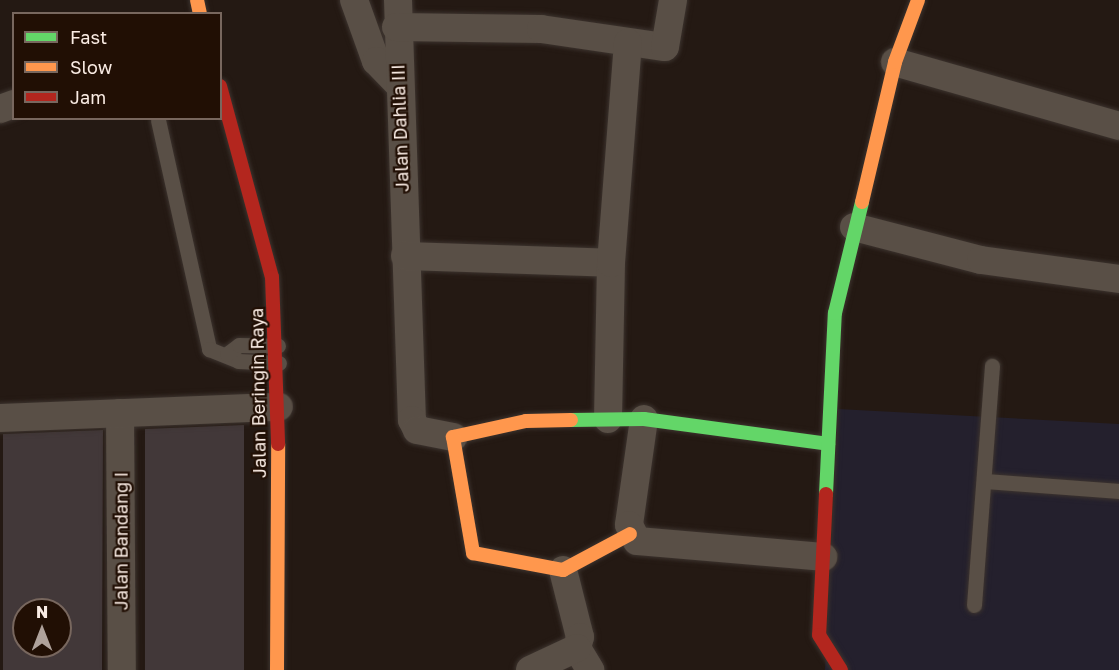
<!DOCTYPE html>
<style>
body{margin:0}
#map{position:relative;width:1119px;height:670px;overflow:hidden;background:#241913;font-family:"Golos Text",sans-serif}
div>[style]{position:absolute}
[style*='--x']{left:calc(var(--x)*1px);top:calc(var(--y)*1px);width:calc(var(--w)*1px);rotate:calc(var(--a)*1deg)}
.industrial>*{inset:0;background:#24202d}
.building>*{inset:0;background:#423839}
.roads{filter:drop-shadow(0 0 2px #3c332e) drop-shadow(0 0 2px #3c332e)}
.lane>*{height:15px;margin:-7.5px;padding:0 7.5px;transform-origin:7.5px;border-radius:7.5px;background:#594f46}
.street>*{height:28px;margin:-14px;padding:0 14px;transform-origin:14px;border-radius:14px;background:#594f46}
.fast>*{height:14px;margin:-7px;padding:0 7px;transform-origin:7px;border-radius:7px;background:#63d668}
.slow>*{height:14px;margin:-7px;padding:0 7px;transform-origin:7px;border-radius:7px;background:#ff974d}
.jam>*{height:14px;margin:-7px;padding:0 7px;transform-origin:7px;border-radius:7px;background:#b3261e}
span{translate:-50% -50%;white-space:nowrap;text-align:center;line-height:1.15;-webkit-text-stroke:4.5px #210f04;paint-order:stroke}
.street-label{font-size:18px;color:#faece4}
.legend{position:absolute;left:12px;top:12px;width:210px;height:108px;box-sizing:border-box;background:#210f04;border:2px solid #78675e;margin:0;padding:8px 10px;list-style:none;font-size:18px;color:#faece4}
.legend li{display:flex;align-items:center;gap:12px;height:30px}
.legend b{width:30px;border:2px solid #78675e}
.north{position:absolute;left:12px;top:598px;width:60px;height:60px;box-sizing:border-box;background:#210f04;border:2px solid #78675e;border-radius:50%;rotate:0deg;font-size:16px;font-weight:700;line-height:24px;text-align:center;color:#faece4}
.north::after{content:'';display:block;margin:auto;width:21px;height:27px;background:#afa29b;clip-path:polygon(50% 0,100% 100%,50% 72%,0 100%)}
</style>
<div id="map">
<div class="industrial">
<i style="clip-path:polygon(838px 409px,1119px 424px,1119px 670px,825px 670px)"></i>
</div>
<div class="building">
<i style="clip-path:polygon(244px 425px,244px 670px,145px 670px,145px 429px)"></i>
<i style="clip-path:polygon(evenodd,103px 430px,102px 670px,3px 670px,3px 434px,103px 430px,24px 610px,60px 610px,60px 646px,24px 646px,24px 610px)"></i>
</div>
<div class="roads">
<div class="lane">
<i style="--x:158;--y:120;--w:235;--a:77.4"></i>
<i style="--x:209;--y:349;--w:31;--a:22"></i>
<i style="--x:238;--y:361;--w:41;--a:2.8"></i>
<i style="--x:227;--y:354;--w:15;--a:-37"></i>
<i style="--x:239;--y:345;--w:39;--a:1"></i>
<i style="--x:986;--y:481;--w:133;--a:4.3"></i>
<i style="--x:974;--y:605;--w:240;--a:-85.7"></i>
</div>
<div class="street">
<i style="--x:354;--y:0;--w:65;--a:70.2"></i>
<i style="--x:376;--y:61;--w:32;--a:46"></i>
<i style="--x:398;--y:0;--w:420;--a:88.1"></i>
<i style="--x:412;--y:420;--w:11;--a:63"></i>
<i style="--x:417;--y:430;--w:37;--a:11"></i>
<i style="--x:396;--y:27;--w:145;--a:0.8"></i>
<i style="--x:541;--y:29;--w:125;--a:8.3"></i>
<i style="--x:665;--y:47;--w:48;--a:-80.3"></i>
<i style="--x:895;--y:62;--w:233;--a:15.9"></i>
<i style="--x:0;--y:109;--w:15;--a:-20"></i>
<i style="--x:854;--y:227;--w:131;--a:14.6"></i>
<i style="--x:981;--y:260;--w:139;--a:7.8"></i>
<i style="--x:405;--y:256;--w:206;--a:1.9"></i>
<i style="--x:120;--y:413;--w:257;--a:89.6"></i>
<i style="--x:0;--y:418;--w:279;--a:-2.3"></i>
<i style="--x:608;--y:419;--w:156;--a:-88.9"></i>
<i style="--x:611;--y:263;--w:221;--a:-85.6"></i>
<i style="--x:644;--y:419;--w:107;--a:98.1"></i>
<i style="--x:629;--y:525;--w:18;--a:63"></i>
<i style="--x:637;--y:541;--w:187;--a:4.9"></i>
<i style="--x:563;--y:570;--w:69;--a:75.8"></i>
<i style="--x:580;--y:637;--w:11;--a:105"></i>
<i style="--x:577;--y:648;--w:26;--a:59"></i>
<i style="--x:530;--y:670;--w:52;--a:-25.1"></i>
</div>
<div class="fast">
<i style="--x:571;--y:420;--w:73;--a:-0.8"></i>
<i style="--x:644;--y:419;--w:186;--a:7.7"></i>
<i style="--x:826;--y:494;--w:181;--a:-87.2"></i>
<i style="--x:835;--y:313;--w:114;--a:-76.3"></i>
</div>
<div class="slow">
<i style="--x:197;--y:0;--w:14;--a:78"></i>
<i style="--x:862;--y:202;--w:144;--a:-76.7"></i>
<i style="--x:895;--y:62;--w:66;--a:-69.6"></i>
<i style="--x:571;--y:420;--w:45;--a:178.7"></i>
<i style="--x:526;--y:421;--w:75;--a:167.6"></i>
<i style="--x:453;--y:437;--w:118;--a:80.2"></i>
<i style="--x:473;--y:553;--w:92;--a:10.7"></i>
<i style="--x:563;--y:570;--w:76;--a:-28.2"></i>
<i style="--x:277;--y:670;--w:226;--a:-89.7"></i>
</div>
<div class="jam">
<i style="--x:220;--y:86;--w:198;--a:74.8"></i>
<i style="--x:272;--y:277;--w:167;--a:87.9"></i>
<i style="--x:826;--y:494;--w:141;--a:92.8"></i>
<i style="--x:819;--y:635;--w:41;--a:57.8"></i>
</div>
</div>
<div class="street-label">
<span style="left:400px;top:128px;rotate:-92deg">Jalan Dahlia III</span>
<span style="left:258px;top:393px;rotate:-91deg">Jalan Beringin Raya</span>
<span style="left:121px;top:541px;rotate:-90deg">Jalan Bandang I</span>
</div>
<ul class="legend">
<li><b style="height:8px;background:#63d668"></b>Fast</li>
<li><b style="height:8px;background:#ff974d"></b>Slow</li>
<li><b style="height:8px;background:#b3261e"></b>Jam</li>
</ul>
<div class="north">N</div>
</div>
